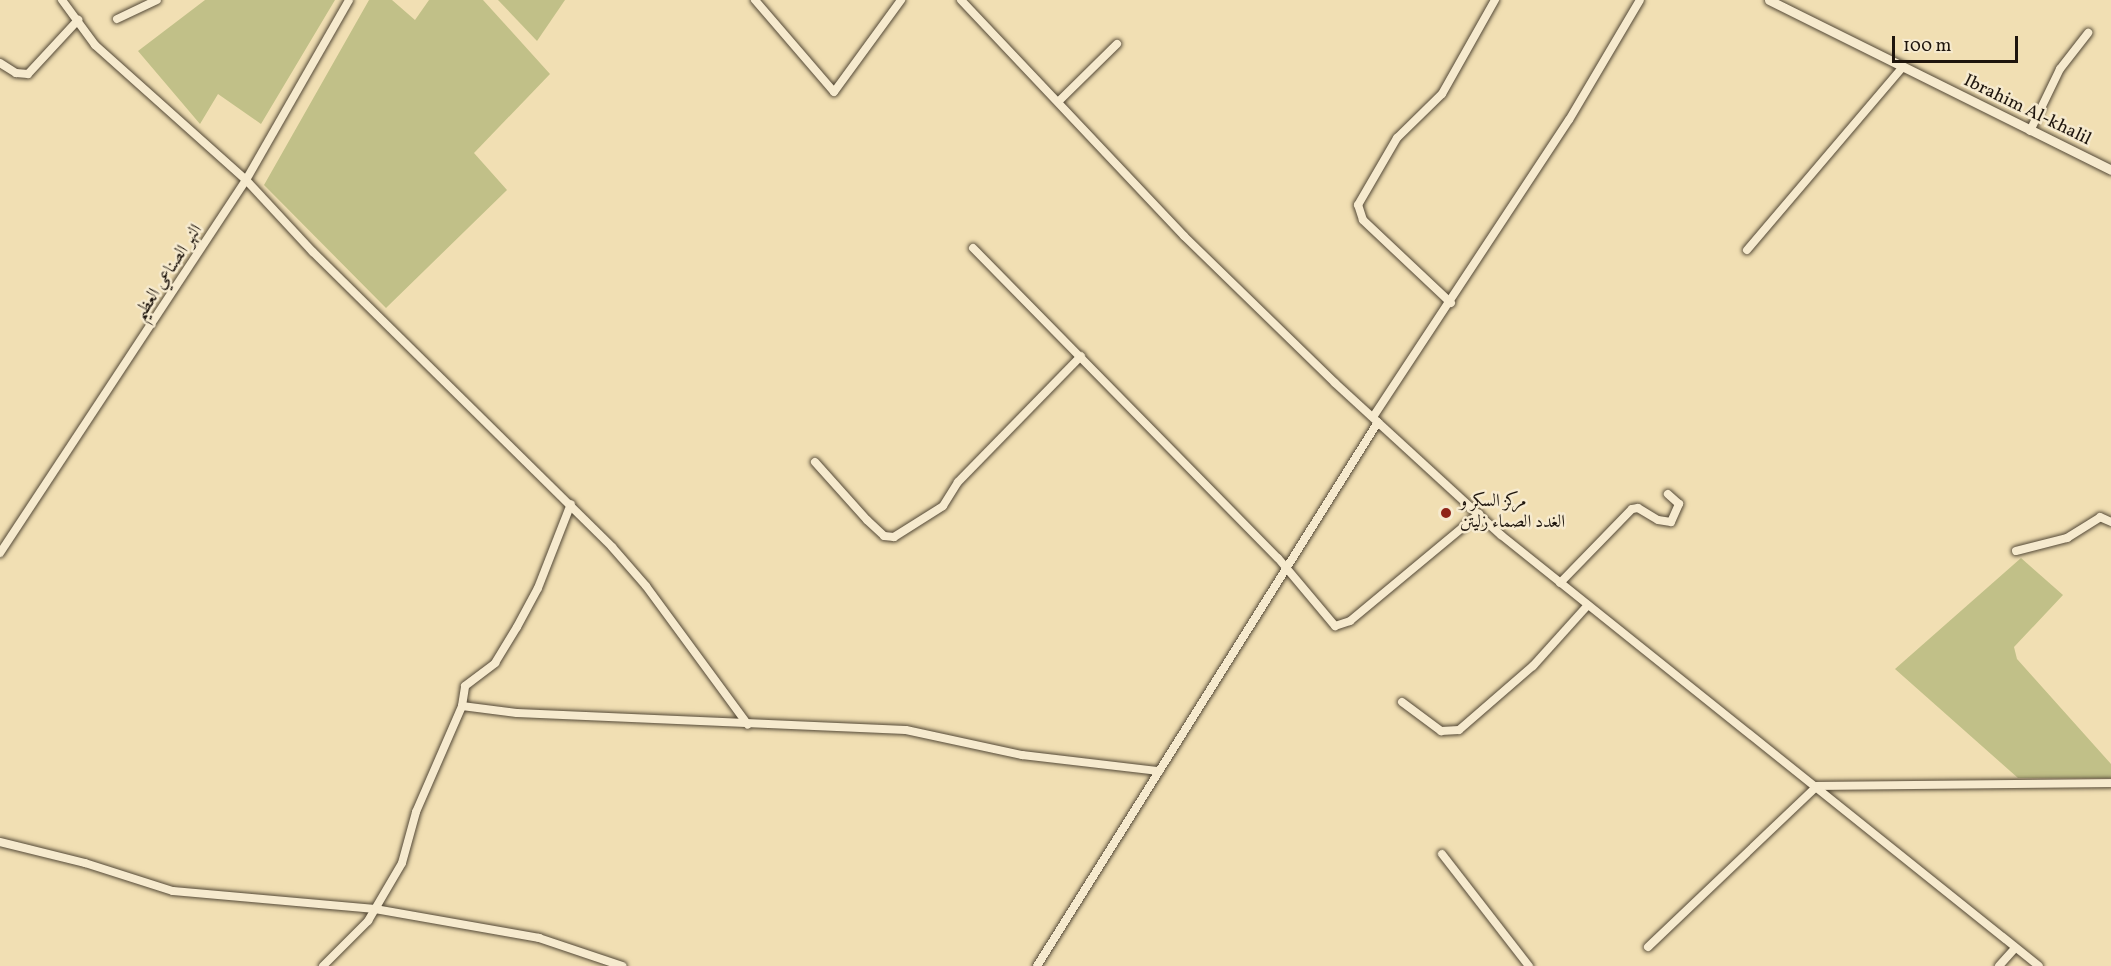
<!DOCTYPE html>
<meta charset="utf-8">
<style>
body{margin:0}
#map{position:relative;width:2111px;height:966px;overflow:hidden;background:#f1dfb3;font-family:Vollkorn,Amiri,serif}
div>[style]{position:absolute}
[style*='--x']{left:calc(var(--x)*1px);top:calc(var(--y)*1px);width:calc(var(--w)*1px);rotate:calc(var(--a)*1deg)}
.green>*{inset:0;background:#c1c088}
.roads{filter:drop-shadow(0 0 2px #534836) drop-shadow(0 0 2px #534836)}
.minor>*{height:8px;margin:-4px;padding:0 4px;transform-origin:4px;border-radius:4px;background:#f6eace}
.tertiary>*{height:9px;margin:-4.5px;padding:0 4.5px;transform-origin:4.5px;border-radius:4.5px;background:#f6eace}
.dots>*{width:16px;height:16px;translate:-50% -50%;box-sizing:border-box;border:3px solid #f6eace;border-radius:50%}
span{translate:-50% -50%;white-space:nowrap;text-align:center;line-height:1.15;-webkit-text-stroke:5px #f6eace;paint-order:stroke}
.street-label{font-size:18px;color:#1e150d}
.poi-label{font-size:18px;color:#1e150d}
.left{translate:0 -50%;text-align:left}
.scale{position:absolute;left:1892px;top:36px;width:126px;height:27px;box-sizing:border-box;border:3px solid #1e150d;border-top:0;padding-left:8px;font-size:18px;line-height:21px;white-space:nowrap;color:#1e150d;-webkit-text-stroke:4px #f6eace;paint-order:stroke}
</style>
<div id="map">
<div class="green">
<i style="clip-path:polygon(205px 0,335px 0,261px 124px,218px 94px,200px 124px,138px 51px)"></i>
<i style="clip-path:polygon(369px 0,392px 0,415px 20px,429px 0,483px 0,550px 74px,474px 153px,507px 190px,386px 308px,264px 185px)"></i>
<i style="clip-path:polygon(498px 0,565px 0,537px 41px)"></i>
<i style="clip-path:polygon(2021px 558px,2063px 595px,2014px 647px,2017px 659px,2111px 764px,2111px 778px,2018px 778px,1895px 669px)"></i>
</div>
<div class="roads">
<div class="minor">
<i style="--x:62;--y:0;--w:56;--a:53.7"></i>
<i style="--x:95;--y:45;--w:203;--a:41.8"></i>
<i style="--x:246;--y:180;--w:98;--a:47.1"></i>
<i style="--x:313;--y:252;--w:420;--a:44.6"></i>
<i style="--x:612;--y:547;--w:52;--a:48.9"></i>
<i style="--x:646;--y:586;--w:172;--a:53.7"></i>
<i style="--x:755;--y:0;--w:121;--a:49.3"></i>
<i style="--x:834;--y:92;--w:114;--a:-53.9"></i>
<i style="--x:961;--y:0;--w:325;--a:46.6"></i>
<i style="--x:1184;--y:236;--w:211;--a:44.2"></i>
<i style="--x:1335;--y:383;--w:225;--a:42.5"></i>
<i style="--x:1501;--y:535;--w:689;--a:38.7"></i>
<i style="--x:117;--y:19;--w:44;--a:-25.4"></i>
<i style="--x:0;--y:63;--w:19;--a:32"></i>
<i style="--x:16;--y:73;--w:12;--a:5"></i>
<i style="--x:28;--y:74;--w:74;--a:-47.2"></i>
<i style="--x:1060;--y:100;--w:80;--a:-44.5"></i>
<i style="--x:2030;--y:131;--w:69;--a:-64.2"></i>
<i style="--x:2060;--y:69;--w:46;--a:-52.1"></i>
<i style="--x:973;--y:248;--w:435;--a:45.5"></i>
<i style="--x:1278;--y:558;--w:89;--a:50"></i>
<i style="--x:1335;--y:626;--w:16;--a:-18"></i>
<i style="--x:1350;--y:621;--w:168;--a:-39.7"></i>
<i style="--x:1747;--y:250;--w:238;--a:-49.6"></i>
<i style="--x:1451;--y:303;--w:121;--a:-136.7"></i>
<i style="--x:1363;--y:220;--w:16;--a:-108"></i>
<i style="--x:1358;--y:205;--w:78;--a:-59.8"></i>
<i style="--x:1397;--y:138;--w:63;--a:-44.4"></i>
<i style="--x:1442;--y:94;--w:108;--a:-60.6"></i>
<i style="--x:1373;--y:417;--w:356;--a:-56.6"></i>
<i style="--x:1569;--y:120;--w:139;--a:-59.4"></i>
<i style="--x:815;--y:462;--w:78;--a:48.1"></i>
<i style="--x:867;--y:520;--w:23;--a:43"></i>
<i style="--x:884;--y:536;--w:10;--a:6"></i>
<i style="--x:894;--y:537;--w:58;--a:-32.3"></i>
<i style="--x:943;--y:506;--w:28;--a:-58"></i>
<i style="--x:958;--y:482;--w:176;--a:-45.7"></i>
<i style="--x:2016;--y:551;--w:53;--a:-14.3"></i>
<i style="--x:2067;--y:538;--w:39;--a:-32"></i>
<i style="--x:2100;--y:517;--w:12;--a:24"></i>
<i style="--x:0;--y:553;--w:447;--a:-56.6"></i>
<i style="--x:246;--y:180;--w:207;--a:-60.2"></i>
<i style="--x:1560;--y:583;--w:103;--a:-45.8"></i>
<i style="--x:1632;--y:509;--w:6;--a:-9"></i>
<i style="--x:1638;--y:508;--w:23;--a:31"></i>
<i style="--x:1658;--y:520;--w:13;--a:9"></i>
<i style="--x:1671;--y:522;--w:20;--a:-66"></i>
<i style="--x:1679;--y:504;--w:15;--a:-138"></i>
<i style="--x:1402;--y:702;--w:49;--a:36.6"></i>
<i style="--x:1441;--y:731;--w:18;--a:-3"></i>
<i style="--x:1459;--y:730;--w:98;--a:-40.9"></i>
<i style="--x:1533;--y:666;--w:82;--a:-48"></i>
<i style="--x:462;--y:706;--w:55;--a:7.3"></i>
<i style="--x:517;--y:713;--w:389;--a:2.5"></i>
<i style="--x:906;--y:730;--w:119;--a:12.2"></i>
<i style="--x:1022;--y:755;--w:138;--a:6.7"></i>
<i style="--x:0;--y:842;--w:88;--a:13.9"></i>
<i style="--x:85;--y:863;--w:92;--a:17.7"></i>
<i style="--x:173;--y:891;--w:203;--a:5.1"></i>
<i style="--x:375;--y:909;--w:167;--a:10"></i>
<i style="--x:539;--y:938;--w:88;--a:18.6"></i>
<i style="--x:1442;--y:854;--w:142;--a:52.2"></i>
<i style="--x:1648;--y:947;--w:233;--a:-43.6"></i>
<i style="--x:1817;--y:786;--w:294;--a:-0.6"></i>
<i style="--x:323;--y:966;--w:64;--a:-45"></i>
<i style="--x:368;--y:921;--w:67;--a:-59.6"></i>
<i style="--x:402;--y:863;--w:53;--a:-74.6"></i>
<i style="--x:416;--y:812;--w:116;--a:-66.5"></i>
<i style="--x:462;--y:706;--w:20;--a:-81"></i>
<i style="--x:465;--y:686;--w:38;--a:-37"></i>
<i style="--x:495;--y:663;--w:42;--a:-58.6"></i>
<i style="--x:517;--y:627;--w:44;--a:-61.7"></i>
<i style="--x:538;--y:588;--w:90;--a:-68.6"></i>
<i style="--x:1037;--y:966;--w:642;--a:-57.92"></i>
<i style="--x:1999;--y:966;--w:24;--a:-48"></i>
</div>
<div class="tertiary">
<i style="--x:1769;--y:0;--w:382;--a:26.4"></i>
</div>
</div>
<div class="dots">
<i style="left:1446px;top:513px;background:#8f2418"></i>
</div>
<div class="street-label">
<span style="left:2027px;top:111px;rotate:26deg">Ibrahim Al-khalil</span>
<span style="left:169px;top:273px;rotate:-57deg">النهر الصناعي العظيم</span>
</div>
<div class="poi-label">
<span class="left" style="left:1460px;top:513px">مركز السكر و<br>الغدد الصماء زليتن</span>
</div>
<div class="scale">100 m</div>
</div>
